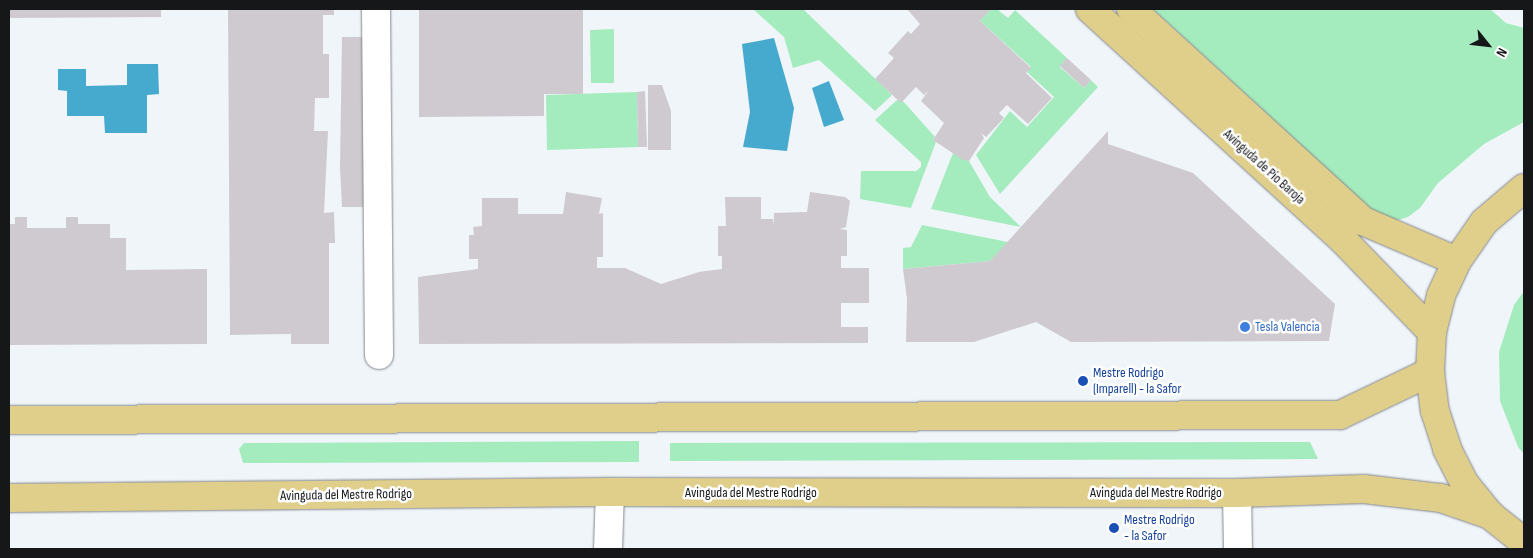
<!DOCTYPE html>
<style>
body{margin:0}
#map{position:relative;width:1533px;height:558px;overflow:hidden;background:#f0f5fa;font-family:"Sofia Sans Condensed",sans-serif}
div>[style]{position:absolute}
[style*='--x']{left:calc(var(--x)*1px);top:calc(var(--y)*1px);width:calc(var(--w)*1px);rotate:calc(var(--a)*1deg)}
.green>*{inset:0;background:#a4ecbd}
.water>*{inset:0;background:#46aace}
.building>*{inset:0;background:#cecacf}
.roads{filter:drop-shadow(0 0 1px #83878c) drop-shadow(0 0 1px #83878c)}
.minor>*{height:28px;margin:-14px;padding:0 14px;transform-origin:14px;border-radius:14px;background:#fff}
.major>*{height:28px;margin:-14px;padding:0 14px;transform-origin:14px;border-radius:14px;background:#e0ce8b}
.dots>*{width:14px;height:14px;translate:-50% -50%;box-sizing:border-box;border:2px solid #fff;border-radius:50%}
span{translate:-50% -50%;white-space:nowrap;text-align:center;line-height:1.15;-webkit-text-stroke:5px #fff;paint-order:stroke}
.street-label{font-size:14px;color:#151719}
.shop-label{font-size:14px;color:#366cbe}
.left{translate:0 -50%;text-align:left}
.transit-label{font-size:14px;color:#164399}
.frame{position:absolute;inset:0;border:10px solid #151719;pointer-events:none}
.north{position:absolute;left:1463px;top:20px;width:50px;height:50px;-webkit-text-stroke:4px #fff;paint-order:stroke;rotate:119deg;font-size:14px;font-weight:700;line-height:20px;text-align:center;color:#151719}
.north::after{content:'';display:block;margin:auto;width:18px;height:22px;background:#151719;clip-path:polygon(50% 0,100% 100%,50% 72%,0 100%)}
</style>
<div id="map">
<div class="green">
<i style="clip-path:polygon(753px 9px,803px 9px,892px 95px,875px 111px,819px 60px,793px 68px,784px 37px)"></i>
<i style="clip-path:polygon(991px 9px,997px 9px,1008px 18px,1015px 10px,1067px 58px,1060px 67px,1084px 88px,1091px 80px,1098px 87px,1000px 194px,976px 155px,1010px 111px,1027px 127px,1054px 97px,1027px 72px,1031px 67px,980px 21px)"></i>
<i style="clip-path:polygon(1153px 9px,1490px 9px,1506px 23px,1524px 28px,1524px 122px,1484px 144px,1438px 183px,1420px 208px,1408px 217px,1391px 222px,1375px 213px)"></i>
<i style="clip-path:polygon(614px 29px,614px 83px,591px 83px,590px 30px)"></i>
<i style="clip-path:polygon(637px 92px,638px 147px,547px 150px,546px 95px)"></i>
<i style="clip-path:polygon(897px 100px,903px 101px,935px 137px,933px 140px,936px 142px,911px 208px,860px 199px,861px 171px,916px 171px,921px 167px,921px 162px,875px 120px)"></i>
<i style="clip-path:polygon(953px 153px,969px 161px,990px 197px,1021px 227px,931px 209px)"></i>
<i style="clip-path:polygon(922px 225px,1008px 242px,990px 261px,903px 269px,903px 248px,911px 247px)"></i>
<i style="clip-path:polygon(1524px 291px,1524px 454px,1518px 447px,1500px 401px,1499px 352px,1514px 305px)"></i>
<i style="clip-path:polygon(639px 441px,639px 462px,243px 463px,239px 449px,244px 443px)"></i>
<i style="clip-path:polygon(1310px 442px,1318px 459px,670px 461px,670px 443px)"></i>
</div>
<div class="water">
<i style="clip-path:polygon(774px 38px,794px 108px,787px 151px,743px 147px,750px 112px,742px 44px)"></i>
<i style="clip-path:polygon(127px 64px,158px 64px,159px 94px,147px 95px,147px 133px,105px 133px,104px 116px,67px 116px,67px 91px,58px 90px,58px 69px,86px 69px,86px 86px,127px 85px)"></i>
<i style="clip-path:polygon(829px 81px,844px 120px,824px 127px,812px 88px)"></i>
</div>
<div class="building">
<i style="clip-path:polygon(9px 9px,161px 9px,161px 17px,9px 18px)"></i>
<i style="clip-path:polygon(228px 9px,334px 9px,334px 15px,323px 15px,323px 54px,329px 54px,329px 98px,315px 98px,314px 131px,328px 131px,324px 213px,334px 212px,335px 243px,329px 243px,329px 344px,291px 344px,291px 334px,230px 335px)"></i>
<i style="clip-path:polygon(419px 9px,583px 9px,583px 94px,544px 94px,544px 116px,419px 117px)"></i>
<i style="clip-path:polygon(907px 9px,991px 9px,980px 21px,1031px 68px,1026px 73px,1052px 98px,1028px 124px,1007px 105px,999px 113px,1004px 118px,986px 137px,981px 133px,984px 138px,969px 161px,963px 160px,933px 140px,944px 123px,921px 101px,929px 90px,924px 95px,916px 87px,901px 103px,875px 79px,894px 58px,888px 53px,908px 31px,911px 34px,920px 24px)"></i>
<i style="clip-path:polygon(342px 37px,364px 37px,365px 207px,342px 207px,340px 167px)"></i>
<i style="clip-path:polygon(1067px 58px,1091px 80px,1084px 88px,1060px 66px)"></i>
<i style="clip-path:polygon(648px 85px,662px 85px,671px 111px,671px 150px,648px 150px)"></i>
<i style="clip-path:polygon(645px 91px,647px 147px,638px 147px,637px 92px)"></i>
<i style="clip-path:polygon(1108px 131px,1108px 144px,1193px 173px,1335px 304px,1329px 341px,1071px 342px,1036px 322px,974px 342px,906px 342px,907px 299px,903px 269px,990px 261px)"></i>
<i style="clip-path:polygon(566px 192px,602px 198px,599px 214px,603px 213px,603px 257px,597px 257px,597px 268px,625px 268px,661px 284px,699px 272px,722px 269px,722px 256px,718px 256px,718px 226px,726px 226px,725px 197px,761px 197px,761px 219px,773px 219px,774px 226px,774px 213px,807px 212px,810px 192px,845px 197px,850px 201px,846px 227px,840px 229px,847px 230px,847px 256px,841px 256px,841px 268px,869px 268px,869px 303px,841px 303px,841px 327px,868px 327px,868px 343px,419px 344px,418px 277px,478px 269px,478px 259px,469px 259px,469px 235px,474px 235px,473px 227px,482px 226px,482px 198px,518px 198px,518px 214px,563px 214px)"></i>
<i style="clip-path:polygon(15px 217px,27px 217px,27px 228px,66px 228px,66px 217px,78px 217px,78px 224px,110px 224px,110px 238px,126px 238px,126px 270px,207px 269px,207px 344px,9px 345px,9px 224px,15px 224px)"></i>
</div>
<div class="roads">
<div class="minor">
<i style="--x:376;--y:9;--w:346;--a:89.5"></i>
<i style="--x:1237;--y:493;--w:56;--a:89"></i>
<i style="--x:608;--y:549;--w:57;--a:-88"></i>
</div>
<div class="major">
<i style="--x:1090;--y:9;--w:347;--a:42.4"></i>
<i style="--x:1346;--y:243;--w:124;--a:46"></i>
<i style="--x:1131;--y:9;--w:314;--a:42.4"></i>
<i style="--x:1363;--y:221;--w:102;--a:23.1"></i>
<i style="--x:1524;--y:188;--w:52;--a:139.6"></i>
<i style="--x:1484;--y:222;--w:47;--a:124.7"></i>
<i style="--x:1457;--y:261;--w:38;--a:115"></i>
<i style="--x:1441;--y:296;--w:37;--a:104"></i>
<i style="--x:1432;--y:332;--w:40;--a:92.9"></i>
<i style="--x:1430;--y:372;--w:39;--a:83"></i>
<i style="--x:1435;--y:411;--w:40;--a:72"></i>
<i style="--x:1447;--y:449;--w:39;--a:63"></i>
<i style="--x:1465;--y:484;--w:40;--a:51"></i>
<i style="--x:1490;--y:515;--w:43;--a:38.5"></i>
<i style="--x:9;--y:420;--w:1331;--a:-0.22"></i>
<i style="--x:1340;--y:415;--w:100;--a:-25.5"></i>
<i style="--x:9;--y:498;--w:601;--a:-0.57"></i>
<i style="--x:610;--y:492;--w:627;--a:0.09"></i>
<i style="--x:1237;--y:493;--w:127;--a:-1.8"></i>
<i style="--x:1364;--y:489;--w:78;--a:6.7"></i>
<i style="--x:1441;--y:498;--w:52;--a:19.1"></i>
</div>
</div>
<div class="dots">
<i style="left:1245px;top:327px;background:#3f7fe0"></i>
<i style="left:1083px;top:381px;background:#1a4fb4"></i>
<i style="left:1114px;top:528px;background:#1a4fb4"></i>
</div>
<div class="street-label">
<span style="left:1264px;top:167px;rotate:42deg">Avinguda de Pio Baroja</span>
<span style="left:751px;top:493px">Avinguda del Mestre Rodrigo</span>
<span style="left:1156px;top:493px">Avinguda del Mestre Rodrigo</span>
<span style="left:346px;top:495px;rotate:-1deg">Avinguda del Mestre Rodrigo</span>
</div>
<div class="shop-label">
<span class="left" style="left:1255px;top:327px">Tesla Valencia</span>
</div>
<div class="transit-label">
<span class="left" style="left:1093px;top:381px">Mestre Rodrigo<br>(Imparell) - la Safor</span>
<span class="left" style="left:1124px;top:528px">Mestre Rodrigo<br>- la Safor</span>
</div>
<div class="frame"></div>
<div class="north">N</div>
</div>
